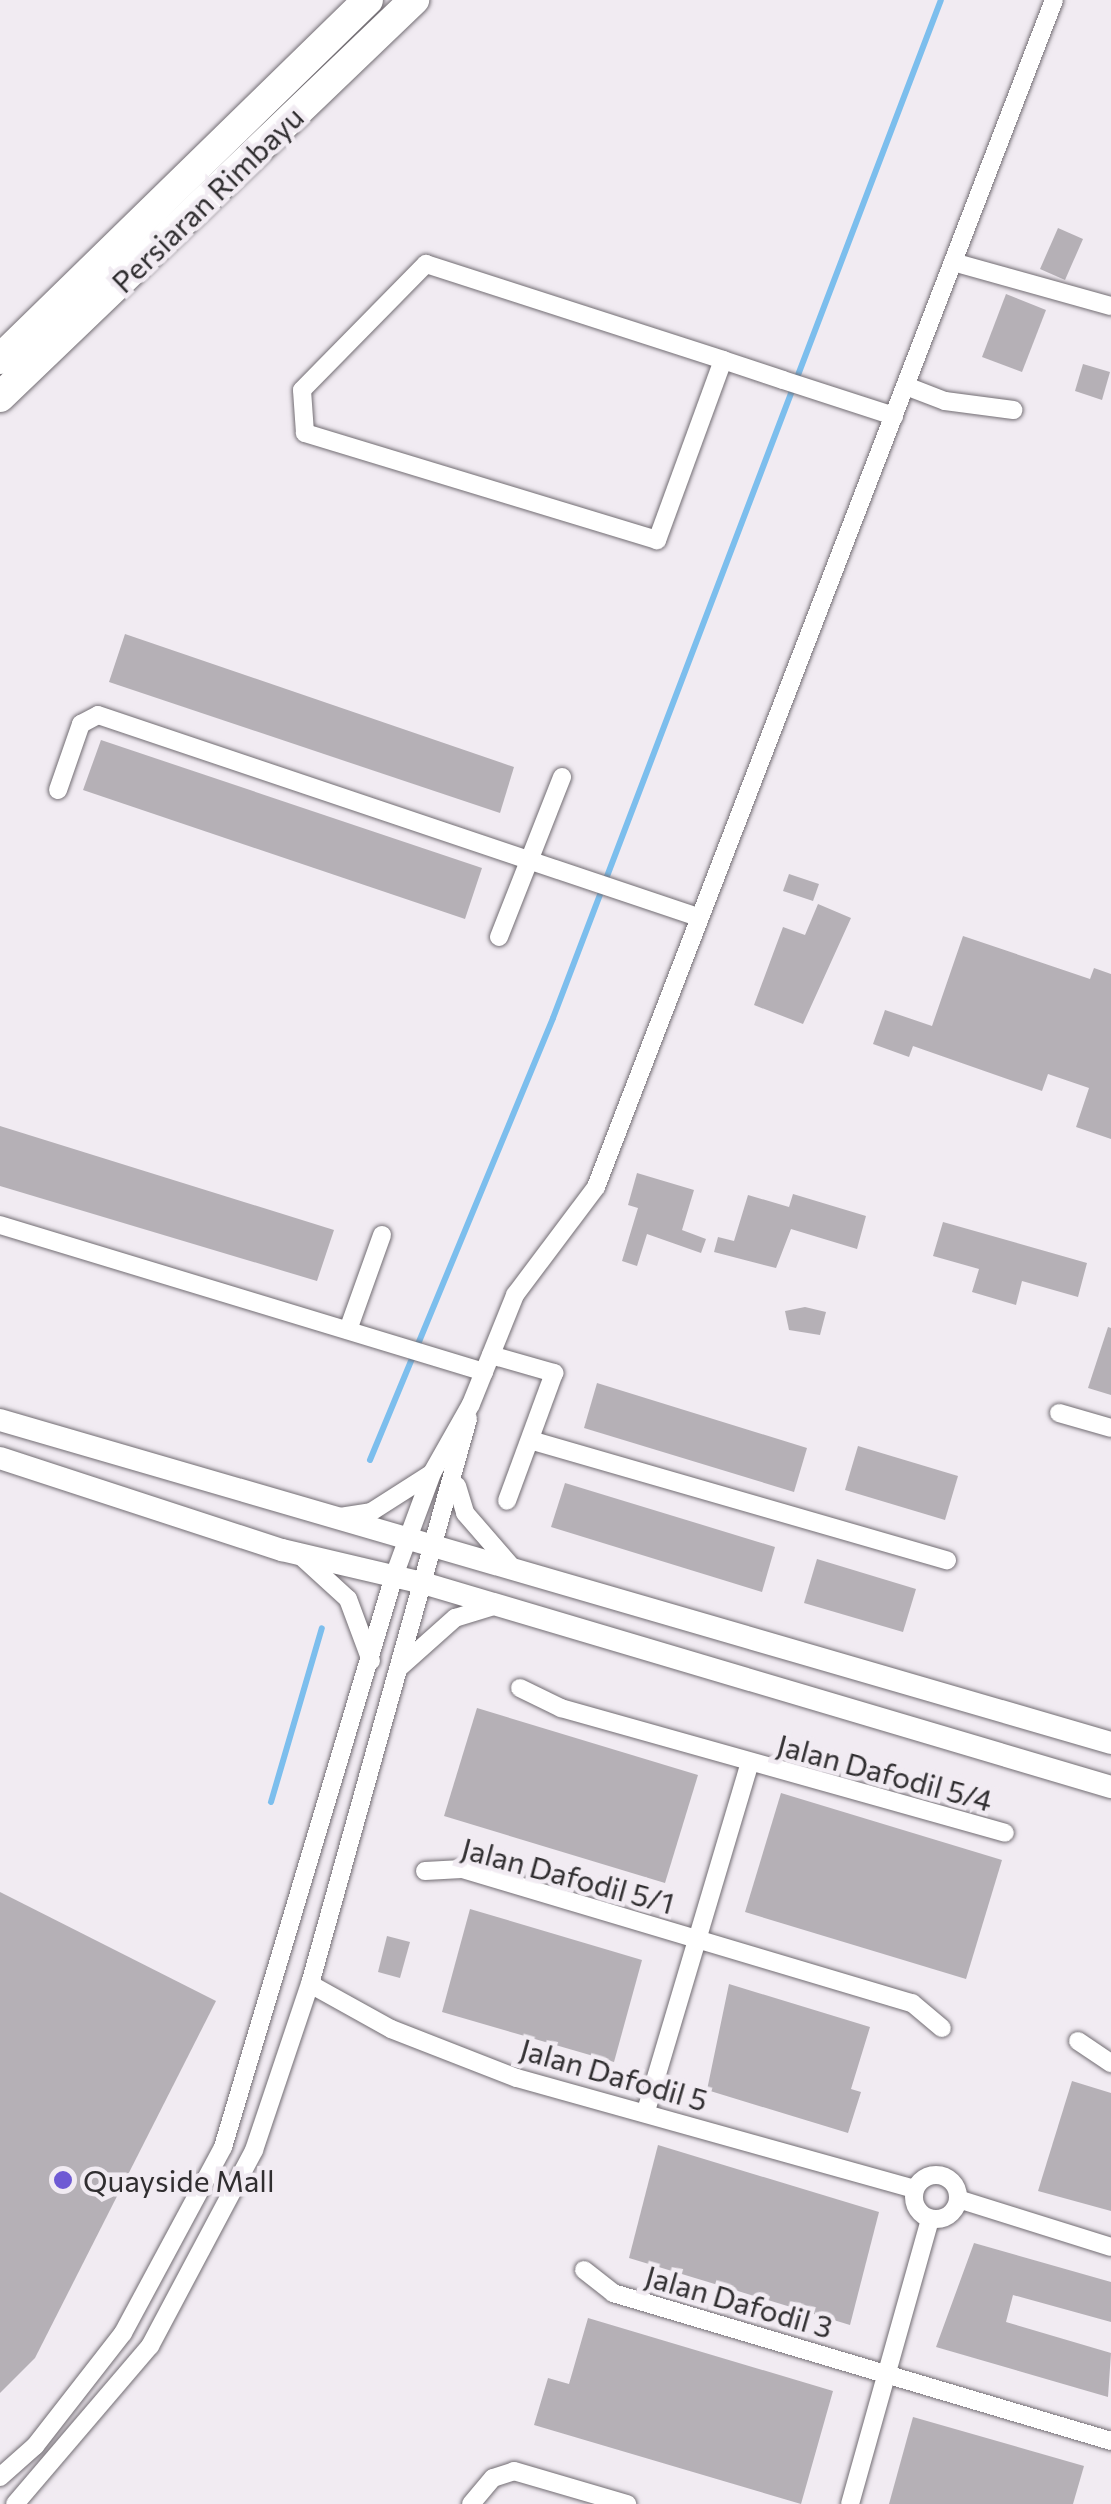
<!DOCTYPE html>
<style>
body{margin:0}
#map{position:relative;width:1111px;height:2504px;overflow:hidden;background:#f1ebf2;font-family:Commissioner,sans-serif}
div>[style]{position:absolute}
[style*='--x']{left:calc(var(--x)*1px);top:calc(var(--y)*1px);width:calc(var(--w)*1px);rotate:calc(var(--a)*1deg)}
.stream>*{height:6px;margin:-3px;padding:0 3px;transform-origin:3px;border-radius:3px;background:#7cbeed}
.building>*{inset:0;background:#b5b0b6}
.roads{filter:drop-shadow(0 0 2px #726d73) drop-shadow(0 0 2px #726d73)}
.minor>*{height:18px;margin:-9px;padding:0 9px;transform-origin:9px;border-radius:9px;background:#fff}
.minor>.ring{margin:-9px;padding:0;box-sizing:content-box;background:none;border:18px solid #fff;border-radius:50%}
.tertiary>*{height:22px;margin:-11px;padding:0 11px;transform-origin:11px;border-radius:11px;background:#fff}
.primary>*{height:30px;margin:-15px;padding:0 15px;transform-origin:15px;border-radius:15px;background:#fff}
.dots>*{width:28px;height:28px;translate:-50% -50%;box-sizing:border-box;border:5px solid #f1ebf2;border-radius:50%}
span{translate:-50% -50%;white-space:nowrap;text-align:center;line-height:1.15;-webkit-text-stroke:9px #f1ebf2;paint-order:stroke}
.street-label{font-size:30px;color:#302e30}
.poi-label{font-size:30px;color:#302e30}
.left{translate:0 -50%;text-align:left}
</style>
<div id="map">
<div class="stream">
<i style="--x:370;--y:1460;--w:478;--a:-67.5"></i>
<i style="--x:553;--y:1018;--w:1089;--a:-69.14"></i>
<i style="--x:271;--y:1802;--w:181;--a:-73.7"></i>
</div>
<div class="building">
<i style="clip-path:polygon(1058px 228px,1083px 239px,1065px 280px,1040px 269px)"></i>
<i style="clip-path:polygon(1006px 294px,1046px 310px,1022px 372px,982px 357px)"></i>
<i style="clip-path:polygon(1083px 364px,1110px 372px,1102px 400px,1075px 391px)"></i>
<i style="clip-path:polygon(125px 634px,514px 767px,500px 813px,109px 682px)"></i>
<i style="clip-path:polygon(101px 740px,482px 868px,465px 919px,83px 790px)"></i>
<i style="clip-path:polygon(789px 874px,819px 884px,813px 901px,783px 891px)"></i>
<i style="clip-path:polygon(818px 904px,851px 918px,803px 1024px,754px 1005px,783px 927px,805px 935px)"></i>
<i style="clip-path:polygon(963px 936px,1090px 979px,1094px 968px,1111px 974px,1111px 1139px,1076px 1127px,1089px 1088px,1048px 1074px,1042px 1091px,913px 1046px,909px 1057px,873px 1044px,885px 1010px,932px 1026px)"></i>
<i style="clip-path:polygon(0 1126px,334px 1230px,317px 1281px,0 1186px)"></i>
<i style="clip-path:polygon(637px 1173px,694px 1190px,682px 1230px,706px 1239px,701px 1253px,647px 1234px,637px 1266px,622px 1261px,638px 1208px,628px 1205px)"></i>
<i style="clip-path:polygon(793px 1194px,866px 1216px,857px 1249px,791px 1229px,776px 1268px,714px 1252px,718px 1237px,734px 1241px,748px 1195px,789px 1207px)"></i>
<i style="clip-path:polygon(943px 1222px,1087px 1263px,1078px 1297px,1022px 1281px,1016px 1305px,972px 1292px,979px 1269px,933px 1256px)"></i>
<i style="clip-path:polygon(805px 1307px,826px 1312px,820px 1335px,789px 1330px,785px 1311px)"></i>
<i style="clip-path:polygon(1108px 1327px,1111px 1328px,1111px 1395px,1088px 1388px)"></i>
<i style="clip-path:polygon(597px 1383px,807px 1448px,794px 1492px,584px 1428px)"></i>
<i style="clip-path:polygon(858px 1446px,958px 1476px,945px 1520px,845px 1490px)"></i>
<i style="clip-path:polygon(565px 1483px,775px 1547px,762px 1592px,551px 1527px)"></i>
<i style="clip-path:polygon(817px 1559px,916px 1589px,903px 1632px,804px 1603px)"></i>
<i style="clip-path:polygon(477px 1708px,698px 1775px,665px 1883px,444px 1816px)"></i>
<i style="clip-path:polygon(781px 1793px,1002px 1860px,966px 1979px,745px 1912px)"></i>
<i style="clip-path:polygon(0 1892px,216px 2001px,35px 2358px,0 2393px)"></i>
<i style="clip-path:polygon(470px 1909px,642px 1960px,614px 2062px,442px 2012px)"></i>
<i style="clip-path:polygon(387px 1936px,410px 1942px,400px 1978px,378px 1972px)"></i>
<i style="clip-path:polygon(729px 1984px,870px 2027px,851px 2089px,861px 2092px,848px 2133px,707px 2090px)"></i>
<i style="clip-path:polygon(1072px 2081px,1111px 2093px,1111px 2211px,1038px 2191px)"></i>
<i style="clip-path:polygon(658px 2145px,879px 2212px,850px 2325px,629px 2258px)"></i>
<i style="clip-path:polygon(974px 2243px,1111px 2282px,1111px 2322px,1013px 2295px,1006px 2322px,1111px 2353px,1108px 2397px,936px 2347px)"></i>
<i style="clip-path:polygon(588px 2318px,833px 2391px,801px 2504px,534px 2425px,548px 2378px,569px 2384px)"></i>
<i style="clip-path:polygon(913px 2417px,1084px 2466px,1073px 2504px,889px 2504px)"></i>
</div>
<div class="roads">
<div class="minor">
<i style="--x:953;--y:262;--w:164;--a:15.6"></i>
<i style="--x:723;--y:360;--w:192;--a:110.1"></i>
<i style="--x:657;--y:540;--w:368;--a:-163.1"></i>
<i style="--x:305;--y:433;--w:43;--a:-94"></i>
<i style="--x:302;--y:390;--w:177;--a:-45.5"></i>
<i style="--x:426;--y:264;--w:312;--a:17.9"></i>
<i style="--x:723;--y:360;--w:63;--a:18.4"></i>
<i style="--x:783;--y:380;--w:117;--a:18"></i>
<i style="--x:906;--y:386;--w:42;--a:21"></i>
<i style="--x:945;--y:401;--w:69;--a:7.5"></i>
<i style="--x:58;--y:790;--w:70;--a:-70.8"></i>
<i style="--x:81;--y:724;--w:19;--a:-28"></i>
<i style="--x:98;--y:715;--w:633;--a:18.61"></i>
<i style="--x:499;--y:937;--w:172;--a:-68.5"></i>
<i style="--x:0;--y:1225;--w:506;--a:16.89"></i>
<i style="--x:348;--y:1330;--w:101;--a:-70.3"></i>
<i style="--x:491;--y:1355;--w:66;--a:15.9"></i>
<i style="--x:554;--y:1373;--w:136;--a:110.2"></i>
<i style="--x:1059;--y:1413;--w:54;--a:16.1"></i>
<i style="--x:530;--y:1440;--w:434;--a:16.1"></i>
<i style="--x:457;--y:1486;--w:28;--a:73"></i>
<i style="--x:465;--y:1513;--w:72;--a:49"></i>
<i style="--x:340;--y:1517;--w:31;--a:-9"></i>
<i style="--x:371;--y:1512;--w:72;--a:-32.6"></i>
<i style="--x:302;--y:1557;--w:62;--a:42.4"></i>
<i style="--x:348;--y:1599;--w:66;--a:69.6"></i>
<i style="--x:400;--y:1667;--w:74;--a:-41.7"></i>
<i style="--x:455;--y:1618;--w:41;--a:-17.1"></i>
<i style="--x:520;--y:1688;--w:46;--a:26"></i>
<i style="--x:561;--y:1708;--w:461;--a:15.7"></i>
<i style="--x:425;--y:1871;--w:37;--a:-3"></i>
<i style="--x:462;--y:1869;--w:470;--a:16.6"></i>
<i style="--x:912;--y:2003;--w:39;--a:40"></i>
<i style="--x:310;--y:1984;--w:93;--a:29.1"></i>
<i style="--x:391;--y:2029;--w:135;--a:21.3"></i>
<i style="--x:517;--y:2078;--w:413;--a:15.6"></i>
<i style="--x:1078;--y:2041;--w:40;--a:34"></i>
<i style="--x:646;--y:2111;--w:363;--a:-73.4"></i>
<i class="ring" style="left:914px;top:2175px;width:26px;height:26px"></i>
<i style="--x:958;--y:2199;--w:160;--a:17.4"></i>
<i style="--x:584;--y:2270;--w:37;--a:38"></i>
<i style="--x:613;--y:2293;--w:520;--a:16.55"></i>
<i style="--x:0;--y:2477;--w:47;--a:-41.5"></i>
<i style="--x:35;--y:2446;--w:143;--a:-52.1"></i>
<i style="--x:123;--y:2333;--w:211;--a:-61.7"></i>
<i style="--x:223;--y:2147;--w:596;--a:-73.33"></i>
<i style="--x:394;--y:1576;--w:110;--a:-69.7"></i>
<i style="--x:432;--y:1473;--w:79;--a:-60.5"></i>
<i style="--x:471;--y:1404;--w:118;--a:-68"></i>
<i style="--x:515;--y:1295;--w:135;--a:-53.1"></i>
<i style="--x:596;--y:1187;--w:1272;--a:-68.9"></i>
<i style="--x:15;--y:2504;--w:208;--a:-49.5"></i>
<i style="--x:150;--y:2346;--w:222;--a:-62"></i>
<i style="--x:254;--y:2150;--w:175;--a:-71.4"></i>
<i style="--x:310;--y:1984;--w:587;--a:-74.38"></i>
<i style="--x:471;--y:2504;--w:34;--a:-50"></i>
<i style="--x:493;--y:2478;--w:22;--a:-18"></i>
<i style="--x:514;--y:2471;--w:118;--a:16.3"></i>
<i style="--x:850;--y:2504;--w:296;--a:-74.3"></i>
</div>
<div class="tertiary">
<i style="--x:0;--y:1420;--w:1157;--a:16.21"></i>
<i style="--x:0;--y:1458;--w:297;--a:18.1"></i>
<i style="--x:282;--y:1550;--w:145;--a:13.2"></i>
<i style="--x:423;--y:1583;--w:718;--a:16.52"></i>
</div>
<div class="primary">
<i style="--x:0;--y:359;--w:514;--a:-44.29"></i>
<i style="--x:0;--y:397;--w:574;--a:-43.8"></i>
</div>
</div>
<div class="dots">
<i style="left:63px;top:2180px;background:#6f5ad4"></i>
</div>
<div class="street-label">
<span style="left:207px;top:199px;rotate:-44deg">Persiaran Rimbayu</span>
<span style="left:885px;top:1772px;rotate:15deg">Jalan Dafodil 5/4</span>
<span style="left:568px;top:1875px;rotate:15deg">Jalan Dafodil 5/1</span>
<span style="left:614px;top:2074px;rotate:16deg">Jalan Dafodil 5</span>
<span style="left:739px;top:2301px;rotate:16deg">Jalan Dafodil 3</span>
</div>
<div class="poi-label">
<span class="left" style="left:83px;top:2180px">Quayside Mall</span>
</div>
</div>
